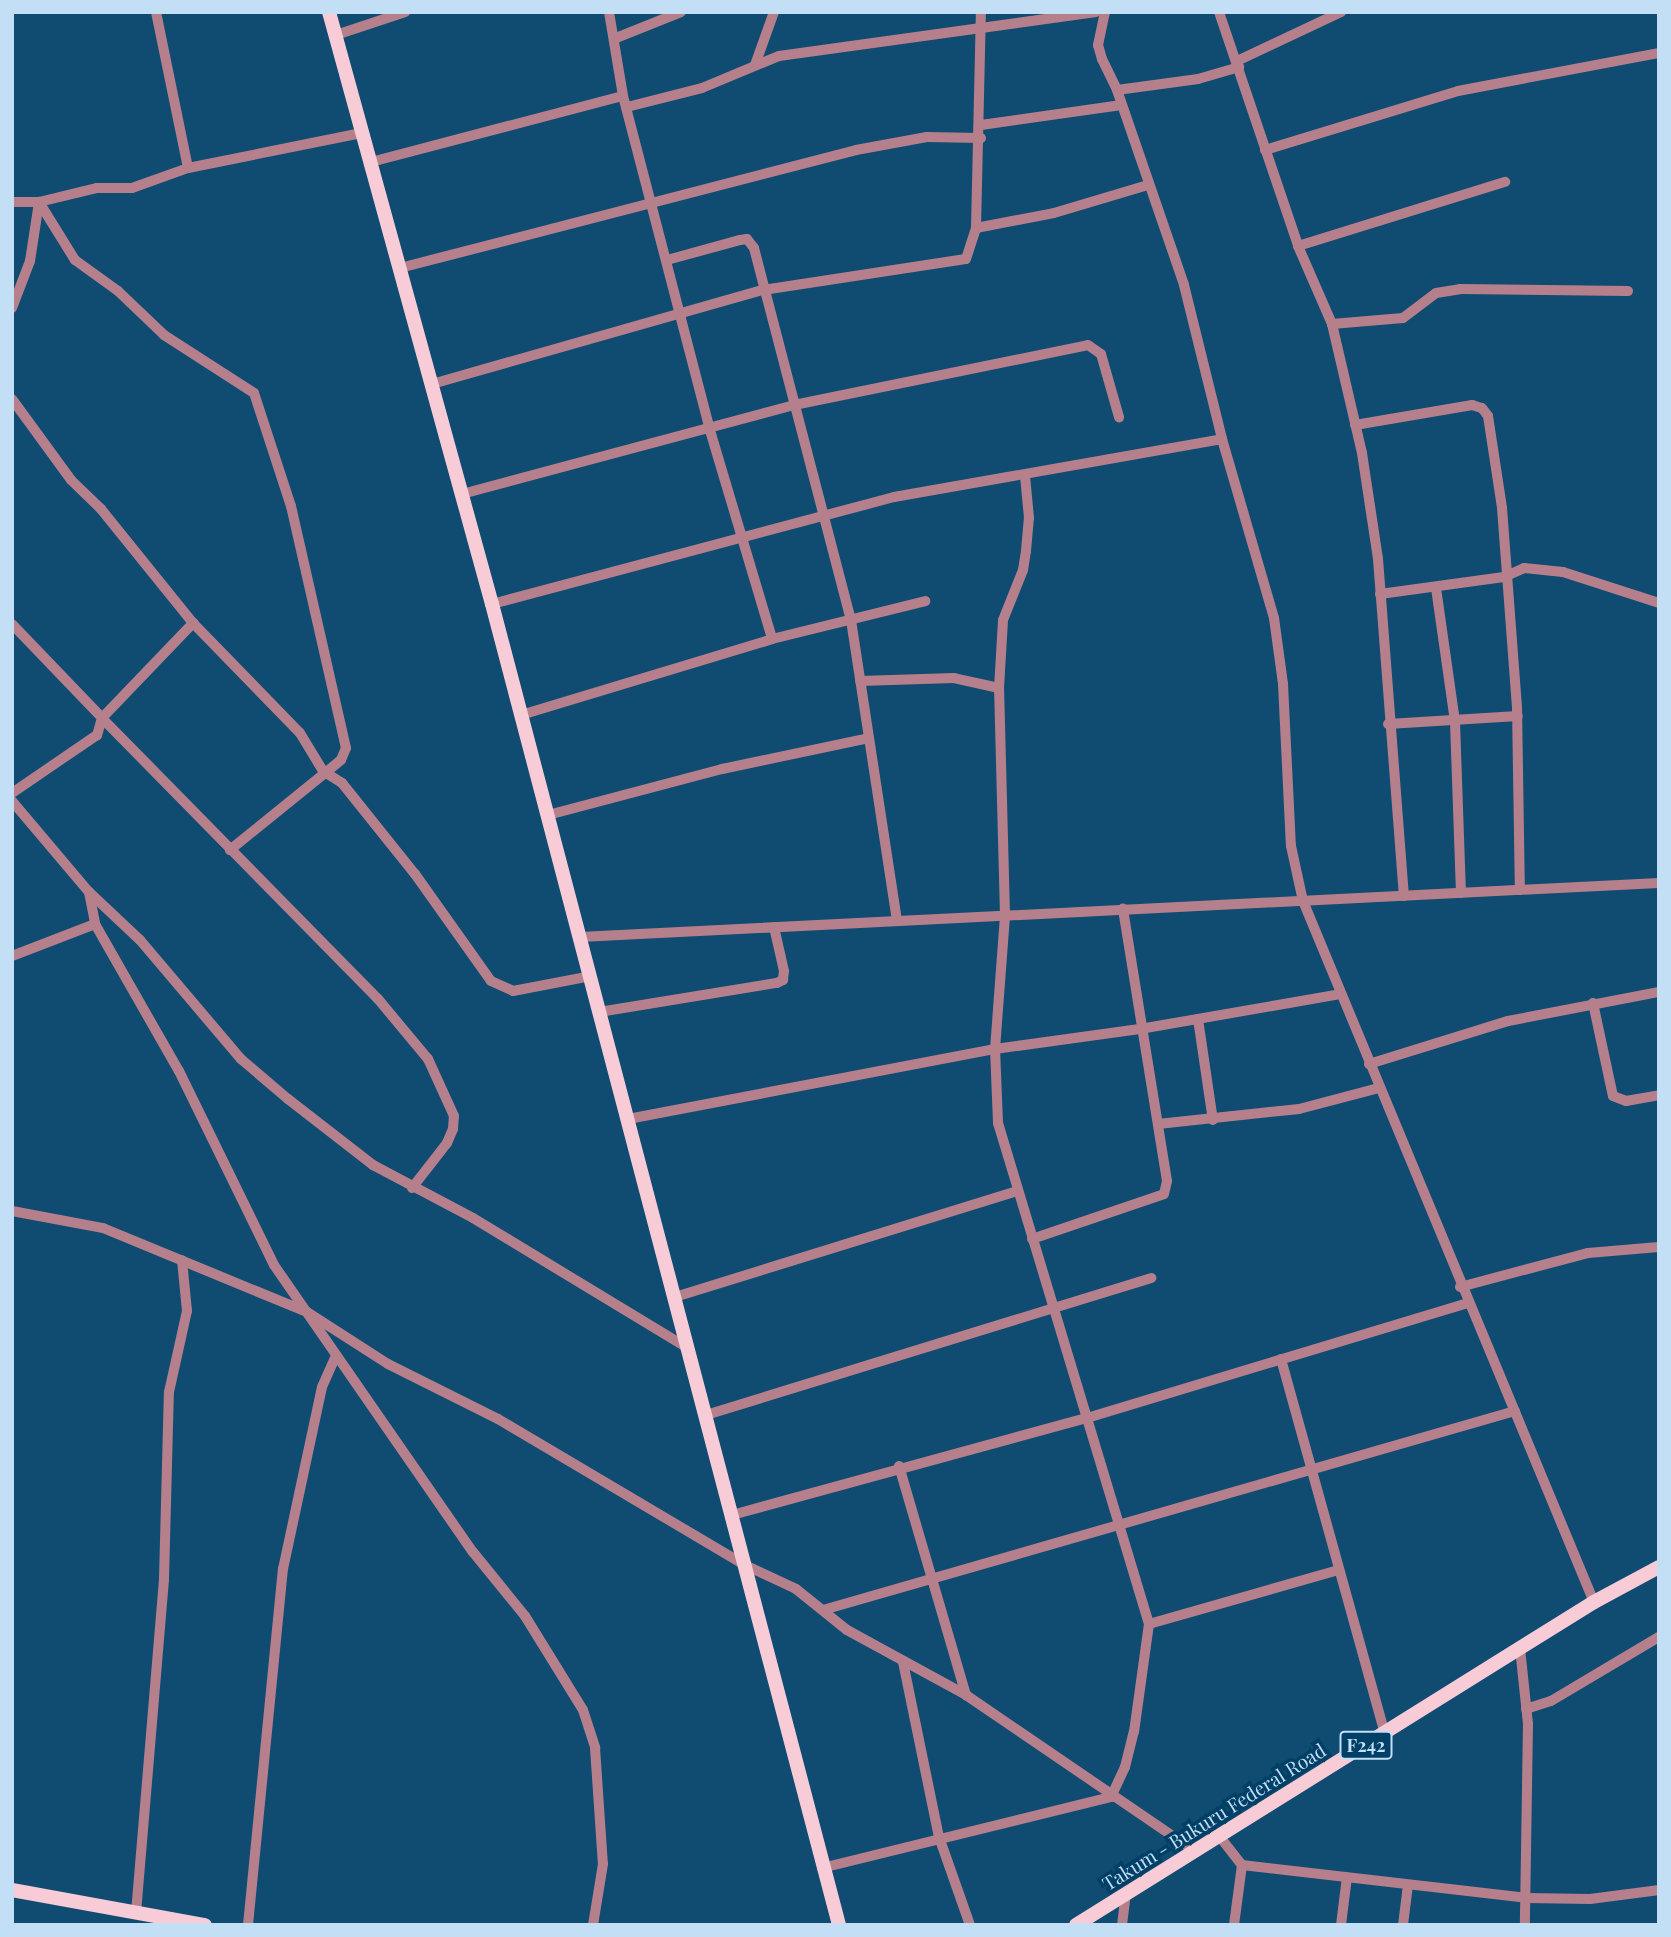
<!DOCTYPE html>
<style>
body{margin:0}
#map{position:relative;width:1671px;height:1937px;overflow:hidden;background:#104b72;font-family:"Playfair Display",serif}
div>[style]{position:absolute}
[style*='--x']{left:calc(var(--x)*1px);top:calc(var(--y)*1px);width:calc(var(--w)*1px);rotate:calc(var(--a)*1deg)}
.minor>*{height:10px;margin:-5px;padding:0 5px;transform-origin:5px;border-radius:5px;background:#b5808c}
.major>*{height:14px;margin:-7px;padding:0 7px;transform-origin:7px;border-radius:7px;background:#f8ccd6}
span{translate:-50% -50%;white-space:nowrap;text-align:center;line-height:1.15;-webkit-text-stroke:7px #004066;paint-order:stroke}
.shield-label span{padding:2px 5px;background:#004066;border:2px solid;border-radius:5px;-webkit-text-stroke-width:0}
.shield-label{font-size:18px;color:#c3dff6;font-weight:700}
.street-label{font-size:19px;color:#c3dff6}
.frame{position:absolute;inset:0;border:14px solid #c3dff6;pointer-events:none}
</style>
<div id="map">
<div class="minor">
<i style="--x:156;--y:12;--w:159;--a:78.4"></i>
<i style="--x:609;--y:12;--w:85;--a:80.5"></i>
<i style="--x:623;--y:96;--w:342;--a:75.4"></i>
<i style="--x:709;--y:427;--w:221;--a:73.4"></i>
<i style="--x:1105;--y:12;--w:34;--a:102"></i>
<i style="--x:1098;--y:45;--w:15;--a:74"></i>
<i style="--x:1102;--y:59;--w:34;--a:64"></i>
<i style="--x:1117;--y:90;--w:206;--a:71"></i>
<i style="--x:1184;--y:285;--w:159;--a:76.1"></i>
<i style="--x:1222;--y:439;--w:186;--a:73.8"></i>
<i style="--x:1274;--y:618;--w:67;--a:82.2"></i>
<i style="--x:1283;--y:684;--w:162;--a:87.2"></i>
<i style="--x:1291;--y:846;--w:56;--a:77.7"></i>
<i style="--x:1303;--y:901;--w:759;--a:67.46"></i>
<i style="--x:1219;--y:12;--w:247;--a:71.3"></i>
<i style="--x:1298;--y:246;--w:85;--a:66.4"></i>
<i style="--x:1332;--y:324;--w:132;--a:76.9"></i>
<i style="--x:1362;--y:453;--w:107;--a:81.4"></i>
<i style="--x:1378;--y:559;--w:338;--a:85.6"></i>
<i style="--x:336;--y:35;--w:73;--a:-18.4"></i>
<i style="--x:616;--y:38;--w:70;--a:-21.8"></i>
<i style="--x:1237;--y:61;--w:115;--a:-25.2"></i>
<i style="--x:755;--y:65;--w:56;--a:-70.3"></i>
<i style="--x:1117;--y:90;--w:82;--a:-7.7"></i>
<i style="--x:1198;--y:79;--w:43;--a:-16.3"></i>
<i style="--x:627;--y:107;--w:77;--a:-14.2"></i>
<i style="--x:702;--y:88;--w:83;--a:-22.6"></i>
<i style="--x:779;--y:56;--w:320;--a:-7.9"></i>
<i style="--x:981;--y:125;--w:142;--a:-8.1"></i>
<i style="--x:1265;--y:150;--w:202;--a:-17"></i>
<i style="--x:1458;--y:91;--w:205;--a:-10.7"></i>
<i style="--x:371;--y:162;--w:260;--a:-14.7"></i>
<i style="--x:12;--y:202;--w:27;--a:0"></i>
<i style="--x:39;--y:202;--w:68;--a:58.2"></i>
<i style="--x:75;--y:260;--w:53;--a:35.8"></i>
<i style="--x:118;--y:291;--w:64;--a:43.7"></i>
<i style="--x:164;--y:335;--w:107;--a:32.8"></i>
<i style="--x:254;--y:393;--w:119;--a:71.9"></i>
<i style="--x:291;--y:506;--w:248;--a:77.2"></i>
<i style="--x:346;--y:748;--w:13;--a:113"></i>
<i style="--x:341;--y:760;--w:143;--a:141"></i>
<i style="--x:976;--y:228;--w:79;--a:-10.9"></i>
<i style="--x:1054;--y:213;--w:98;--a:-16.6"></i>
<i style="--x:1298;--y:246;--w:217;--a:-17.2"></i>
<i style="--x:667;--y:260;--w:76;--a:-15.3"></i>
<i style="--x:740;--y:240;--w:7;--a:-8"></i>
<i style="--x:747;--y:239;--w:11;--a:52"></i>
<i style="--x:754;--y:248;--w:384;--a:75.4"></i>
<i style="--x:851;--y:620;--w:304;--a:81.3"></i>
<i style="--x:400;--y:268;--w:471;--a:-14.5"></i>
<i style="--x:856;--y:150;--w:72;--a:-10.4"></i>
<i style="--x:927;--y:137;--w:54;--a:1.1"></i>
<i style="--x:12;--y:308;--w:50;--a:-69"></i>
<i style="--x:30;--y:261;--w:60;--a:-81.3"></i>
<i style="--x:39;--y:202;--w:60;--a:-13.6"></i>
<i style="--x:97;--y:188;--w:35;--a:0"></i>
<i style="--x:132;--y:188;--w:59;--a:-19.7"></i>
<i style="--x:188;--y:168;--w:177;--a:-11.4"></i>
<i style="--x:1332;--y:324;--w:71;--a:-4.8"></i>
<i style="--x:1403;--y:318;--w:41;--a:-37.1"></i>
<i style="--x:1436;--y:293;--w:24;--a:-9"></i>
<i style="--x:1460;--y:289;--w:168;--a:0.7"></i>
<i style="--x:432;--y:384;--w:344;--a:-15.9"></i>
<i style="--x:763;--y:290;--w:205;--a:-8.7"></i>
<i style="--x:966;--y:259;--w:33;--a:-72"></i>
<i style="--x:976;--y:228;--w:216;--a:-88.7"></i>
<i style="--x:12;--y:399;--w:100;--a:53.9"></i>
<i style="--x:71;--y:480;--w:42;--a:44"></i>
<i style="--x:101;--y:509;--w:146;--a:51.1"></i>
<i style="--x:1355;--y:425;--w:119;--a:-9.7"></i>
<i style="--x:1472;--y:405;--w:10;--a:17"></i>
<i style="--x:1482;--y:408;--w:10;--a:53"></i>
<i style="--x:1488;--y:416;--w:93;--a:81.3"></i>
<i style="--x:1502;--y:508;--w:200;--a:85.7"></i>
<i style="--x:1517;--y:707;--w:183;--a:89.1"></i>
<i style="--x:462;--y:494;--w:344;--a:-15"></i>
<i style="--x:794;--y:405;--w:300;--a:-11.5"></i>
<i style="--x:1088;--y:345;--w:16;--a:35"></i>
<i style="--x:1101;--y:354;--w:66;--a:74.1"></i>
<i style="--x:1436;--y:588;--w:135;--a:81.9"></i>
<i style="--x:1455;--y:722;--w:171;--a:88"></i>
<i style="--x:1380;--y:594;--w:125;--a:-7.8"></i>
<i style="--x:1504;--y:577;--w:22;--a:-24"></i>
<i style="--x:1524;--y:568;--w:39;--a:6"></i>
<i style="--x:1563;--y:572;--w:101;--a:17.9"></i>
<i style="--x:492;--y:604;--w:416;--a:-14.9"></i>
<i style="--x:894;--y:497;--w:333;--a:-10"></i>
<i style="--x:12;--y:624;--w:130;--a:46.2"></i>
<i style="--x:102;--y:718;--w:18;--a:106"></i>
<i style="--x:97;--y:735;--w:103;--a:145.7"></i>
<i style="--x:999;--y:688;--w:68;--a:-86.6"></i>
<i style="--x:1003;--y:620;--w:54;--a:-68.2"></i>
<i style="--x:1023;--y:570;--w:19;--a:-81"></i>
<i style="--x:1026;--y:551;--w:33;--a:-85"></i>
<i style="--x:1029;--y:518;--w:42;--a:-95.4"></i>
<i style="--x:521;--y:715;--w:262;--a:-16.8"></i>
<i style="--x:772;--y:639;--w:158;--a:-13.9"></i>
<i style="--x:1388;--y:724;--w:130;--a:-3.5"></i>
<i style="--x:12;--y:801;--w:119;--a:49.8"></i>
<i style="--x:89;--y:892;--w:70;--a:43.3"></i>
<i style="--x:140;--y:940;--w:156;--a:49.7"></i>
<i style="--x:241;--y:1059;--w:62;--a:40.4"></i>
<i style="--x:288;--y:1099;--w:108;--a:37.8"></i>
<i style="--x:373;--y:1165;--w:113;--a:27.9"></i>
<i style="--x:473;--y:1218;--w:251;--a:31.2"></i>
<i style="--x:548;--y:815;--w:180;--a:-14.8"></i>
<i style="--x:722;--y:769;--w:150;--a:-11.9"></i>
<i style="--x:89;--y:892;--w:33;--a:79"></i>
<i style="--x:95;--y:924;--w:169;--a:60.3"></i>
<i style="--x:179;--y:1071;--w:216;--a:63.9"></i>
<i style="--x:274;--y:1265;--w:349;--a:55.3"></i>
<i style="--x:473;--y:1552;--w:82;--a:50.9"></i>
<i style="--x:525;--y:1616;--w:110;--a:58.3"></i>
<i style="--x:583;--y:1710;--w:40;--a:72"></i>
<i style="--x:595;--y:1748;--w:116;--a:86.1"></i>
<i style="--x:603;--y:1864;--w:62;--a:99.3"></i>
<i style="--x:580;--y:937;--w:1080;--a:-2.87"></i>
<i style="--x:12;--y:956;--w:89;--a:-21.1"></i>
<i style="--x:1593;--y:1003;--w:95;--a:77.9"></i>
<i style="--x:1613;--y:1096;--w:14;--a:21"></i>
<i style="--x:1626;--y:1101;--w:34;--a:-10"></i>
<i style="--x:599;--y:1012;--w:180;--a:-9.3"></i>
<i style="--x:777;--y:983;--w:7;--a:-27"></i>
<i style="--x:783;--y:980;--w:9;--a:-84"></i>
<i style="--x:784;--y:971;--w:45;--a:-102.8"></i>
<i style="--x:1198;--y:1019;--w:102;--a:81.6"></i>
<i style="--x:1369;--y:1064;--w:145;--a:-17.2"></i>
<i style="--x:1508;--y:1021;--w:154;--a:-10.9"></i>
<i style="--x:628;--y:1119;--w:374;--a:-10.8"></i>
<i style="--x:995;--y:1049;--w:146;--a:-7.9"></i>
<i style="--x:1140;--y:1029;--w:203;--a:-9.9"></i>
<i style="--x:1158;--y:1124;--w:142;--a:-6.1"></i>
<i style="--x:1299;--y:1109;--w:83;--a:-14.7"></i>
<i style="--x:412;--y:1188;--w:57;--a:-52.1"></i>
<i style="--x:447;--y:1143;--w:15;--a:-67"></i>
<i style="--x:453;--y:1129;--w:13;--a:-86"></i>
<i style="--x:454;--y:1116;--w:63;--a:-114.5"></i>
<i style="--x:428;--y:1059;--w:78;--a:-129.8"></i>
<i style="--x:378;--y:999;--w:394;--a:-134.5"></i>
<i style="--x:102;--y:718;--w:132;--a:-46.2"></i>
<i style="--x:193;--y:623;--w:153;--a:45.8"></i>
<i style="--x:300;--y:733;--w:44;--a:58.8"></i>
<i style="--x:323;--y:771;--w:22;--a:32"></i>
<i style="--x:342;--y:783;--w:117;--a:51.3"></i>
<i style="--x:415;--y:874;--w:131;--a:54.6"></i>
<i style="--x:491;--y:981;--w:24;--a:24"></i>
<i style="--x:513;--y:991;--w:79;--a:-10.9"></i>
<i style="--x:12;--y:1211;--w:93;--a:10.6"></i>
<i style="--x:103;--y:1228;--w:221;--a:22.4"></i>
<i style="--x:307;--y:1312;--w:96;--a:32.7"></i>
<i style="--x:388;--y:1364;--w:123;--a:26.6"></i>
<i style="--x:498;--y:1419;--w:287;--a:30.6"></i>
<i style="--x:745;--y:1565;--w:56;--a:25.2"></i>
<i style="--x:796;--y:1589;--w:65;--a:38.8"></i>
<i style="--x:847;--y:1630;--w:136;--a:28.6"></i>
<i style="--x:966;--y:1695;--w:277;--a:34.3"></i>
<i style="--x:1032;--y:1239;--w:139;--a:-18.8"></i>
<i style="--x:1164;--y:1194;--w:13;--a:-77"></i>
<i style="--x:1167;--y:1181;--w:276;--a:-99.2"></i>
<i style="--x:1460;--y:1287;--w:132;--a:-14.9"></i>
<i style="--x:1588;--y:1253;--w:71;--a:-4.8"></i>
<i style="--x:675;--y:1297;--w:359;--a:-17.2"></i>
<i style="--x:1281;--y:1359;--w:388;--a:74.5"></i>
<i style="--x:706;--y:1415;--w:466;--a:-17.1"></i>
<i style="--x:899;--y:1466;--w:239;--a:73.7"></i>
<i style="--x:732;--y:1515;--w:368;--a:-15.3"></i>
<i style="--x:1087;--y:1418;--w:397;--a:-16.8"></i>
<i style="--x:823;--y:1610;--w:720;--a:-16.04"></i>
<i style="--x:1149;--y:1624;--w:197;--a:-15.9"></i>
<i style="--x:1520;--y:1648;--w:76;--a:84"></i>
<i style="--x:1528;--y:1724;--w:201;--a:90.9"></i>
<i style="--x:903;--y:1662;--w:179;--a:78.4"></i>
<i style="--x:939;--y:1837;--w:93;--a:70.6"></i>
<i style="--x:1526;--y:1709;--w:26;--a:-18"></i>
<i style="--x:1551;--y:1701;--w:126;--a:-30.7"></i>
<i style="--x:1220;--y:1837;--w:36;--a:52"></i>
<i style="--x:1242;--y:1865;--w:286;--a:6.6"></i>
<i style="--x:1526;--y:1898;--w:64;--a:0.9"></i>
<i style="--x:1590;--y:1899;--w:70;--a:-7.4"></i>
<i style="--x:822;--y:1868;--w:298;--a:-13.8"></i>
<i style="--x:1111;--y:1797;--w:33;--a:-65"></i>
<i style="--x:1125;--y:1767;--w:36;--a:-76"></i>
<i style="--x:1134;--y:1732;--w:109;--a:-82.1"></i>
<i style="--x:1149;--y:1624;--w:523;--a:-106.77"></i>
<i style="--x:998;--y:1123;--w:74;--a:-92.3"></i>
<i style="--x:995;--y:1049;--w:134;--a:-85.7"></i>
<i style="--x:1005;--y:915;--w:227;--a:-91.5"></i>
<i style="--x:999;--y:688;--w:46;--a:-167.5"></i>
<i style="--x:954;--y:678;--w:94;--a:178.2"></i>
<i style="--x:136;--y:1913;--w:335;--a:-85.2"></i>
<i style="--x:164;--y:1579;--w:187;--a:-88.5"></i>
<i style="--x:169;--y:1392;--w:83;--a:-77.5"></i>
<i style="--x:187;--y:1311;--w:51;--a:-95.6"></i>
<i style="--x:248;--y:1925;--w:358;--a:-84.4"></i>
<i style="--x:283;--y:1569;--w:186;--a:-77.9"></i>
<i style="--x:322;--y:1387;--w:32;--a:-66"></i>
<i style="--x:1122;--y:1925;--w:31;--a:-83"></i>
<i style="--x:1234;--y:1925;--w:61;--a:-82.4"></i>
<i style="--x:1341;--y:1925;--w:48;--a:-82.9"></i>
<i style="--x:1403;--y:1925;--w:40;--a:-82.9"></i>
</div>
<div class="major">
<i style="--x:329;--y:12;--w:614;--a:74.61"></i>
<i style="--x:492;--y:604;--w:1366;--a:75.28"></i>
<i style="--x:12;--y:1890;--w:196;--a:10.3"></i>
<i style="--x:1076;--y:1925;--w:610;--a:-31.95"></i>
<i style="--x:1594;--y:1602;--w:74;--a:-28.3"></i>
</div>
<div class="shield-label">
<span style="left:1366px;top:1745px">F242</span>
</div>
<div class="street-label">
<span style="left:1214px;top:1817px;rotate:-32deg">Takum - Bukuru Federal Road</span>
</div>
<div class="frame"></div>
</div>
